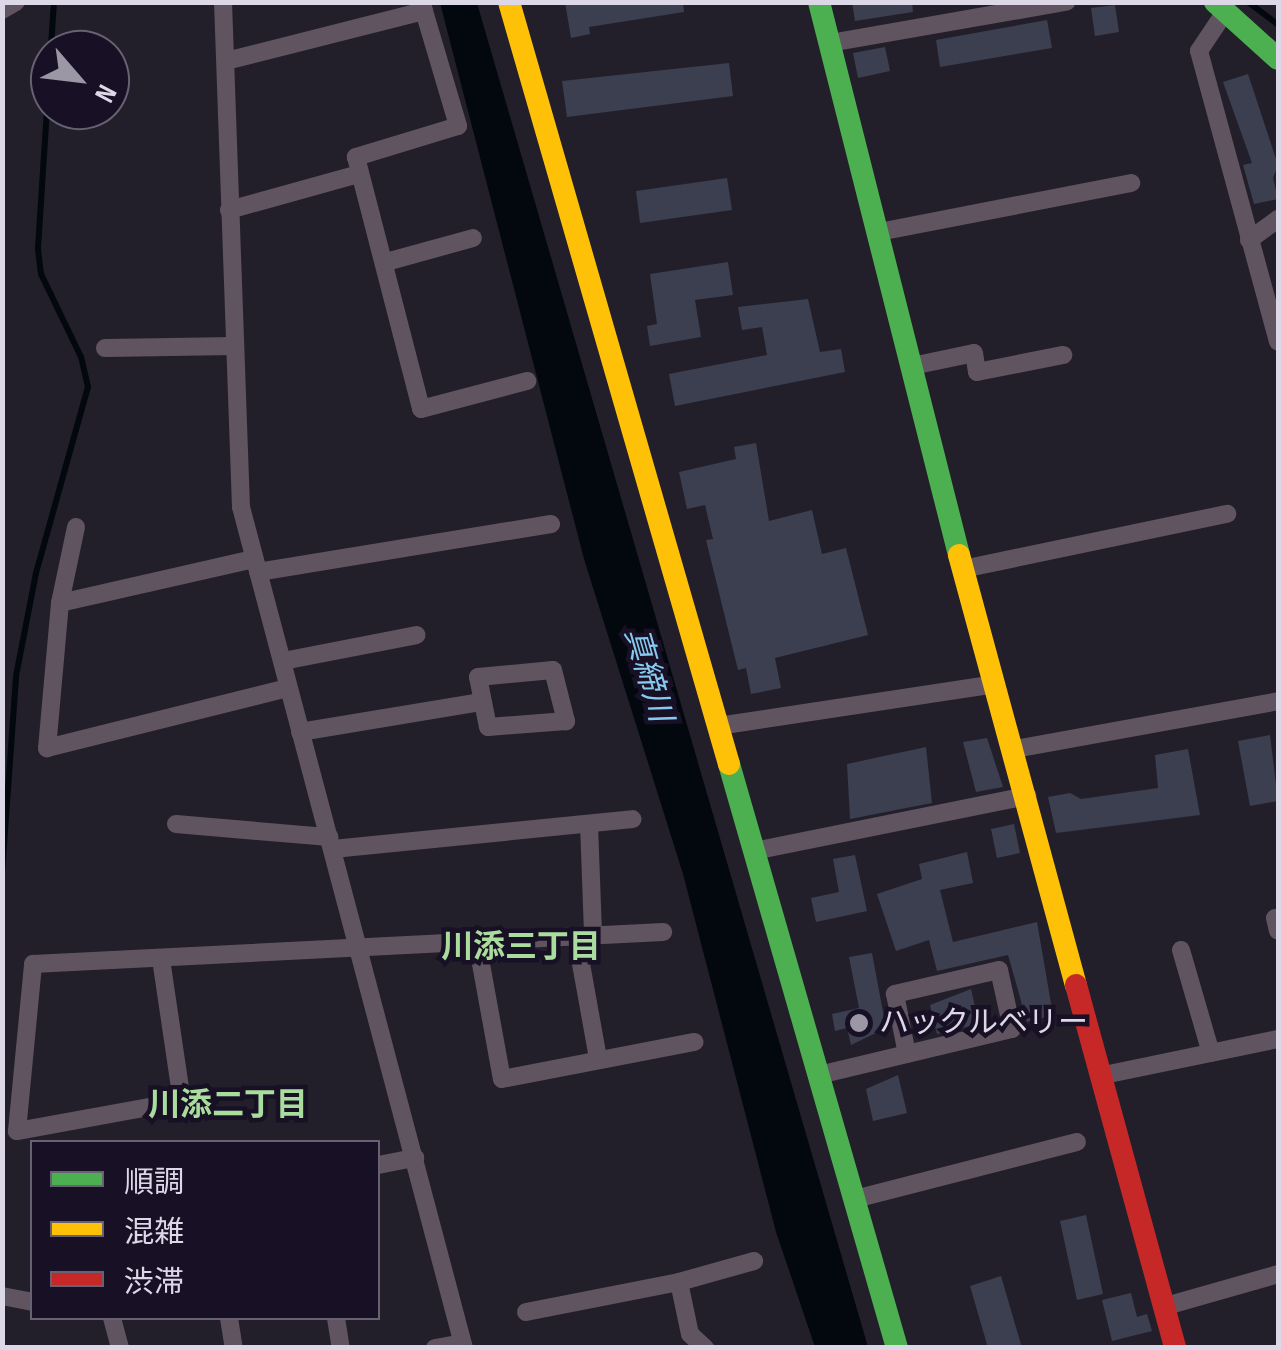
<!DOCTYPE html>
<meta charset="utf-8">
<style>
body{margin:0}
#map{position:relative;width:1281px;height:1350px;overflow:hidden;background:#221f2a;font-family:"Sofia Sans Condensed","Noto Sans JP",sans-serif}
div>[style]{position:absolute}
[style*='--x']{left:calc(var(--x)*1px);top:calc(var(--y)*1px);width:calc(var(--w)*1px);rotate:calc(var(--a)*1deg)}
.water>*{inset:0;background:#03080f}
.stream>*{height:6px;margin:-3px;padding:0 3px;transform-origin:3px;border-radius:3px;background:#03080f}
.building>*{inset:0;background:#3c3f50}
.street>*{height:18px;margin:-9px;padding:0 9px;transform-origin:9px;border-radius:9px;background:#605460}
.fast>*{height:22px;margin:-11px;padding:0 11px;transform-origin:11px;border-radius:11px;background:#4caf50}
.slow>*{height:22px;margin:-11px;padding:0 11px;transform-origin:11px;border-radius:11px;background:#ffc107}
.jam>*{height:22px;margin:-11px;padding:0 11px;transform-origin:11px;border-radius:11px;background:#c62828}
.dots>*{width:28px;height:28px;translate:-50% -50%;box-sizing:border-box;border:5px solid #181125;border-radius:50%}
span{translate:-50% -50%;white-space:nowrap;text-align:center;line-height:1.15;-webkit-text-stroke:9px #181125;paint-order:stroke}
.poi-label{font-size:30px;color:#dcd8e7}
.left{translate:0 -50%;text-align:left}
.water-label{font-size:32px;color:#87caf0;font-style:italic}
.neighbourhood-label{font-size:32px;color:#aadc9d;font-weight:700}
.frame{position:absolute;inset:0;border:5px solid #dcd8e7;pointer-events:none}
.legend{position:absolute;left:30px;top:1140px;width:350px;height:180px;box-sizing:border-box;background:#181125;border:2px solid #666173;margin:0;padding:12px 18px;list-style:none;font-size:30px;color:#dcd8e7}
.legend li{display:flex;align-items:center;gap:20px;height:50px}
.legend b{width:50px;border:2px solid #666173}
.north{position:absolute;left:30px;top:30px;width:100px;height:100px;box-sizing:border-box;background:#181125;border:2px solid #666173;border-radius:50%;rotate:118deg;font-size:28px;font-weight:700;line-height:40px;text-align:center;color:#dcd8e7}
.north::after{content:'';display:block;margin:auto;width:35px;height:45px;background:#9b97a5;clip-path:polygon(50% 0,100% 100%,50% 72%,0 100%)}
</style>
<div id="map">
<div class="water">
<i style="clip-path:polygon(440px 3px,477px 3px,868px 1347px,815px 1347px,776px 1232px,683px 874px,584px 559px)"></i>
</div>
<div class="stream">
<i style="--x:1248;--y:2;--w:38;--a:37"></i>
<i style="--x:2;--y:873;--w:197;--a:-85.9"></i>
<i style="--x:16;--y:676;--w:105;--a:-79"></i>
<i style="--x:36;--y:573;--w:193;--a:-74.4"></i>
<i style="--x:88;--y:387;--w:31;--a:-103"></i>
<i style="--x:81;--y:357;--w:92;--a:-115.7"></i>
<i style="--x:41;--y:274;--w:26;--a:-97"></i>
<i style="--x:38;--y:248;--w:247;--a:-86.3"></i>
</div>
<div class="building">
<i style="clip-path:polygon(565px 2px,683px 2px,684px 12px,589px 27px,590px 34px,571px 38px)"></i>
<i style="clip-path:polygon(852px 2px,912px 2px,913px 12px,855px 21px)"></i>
<i style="clip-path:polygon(1115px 5px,1119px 32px,1095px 36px,1091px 8px)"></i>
<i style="clip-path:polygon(1047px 20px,1052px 48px,940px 67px,936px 40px)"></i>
<i style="clip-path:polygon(885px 47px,890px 71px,858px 78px,853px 53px)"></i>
<i style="clip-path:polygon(729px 63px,733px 96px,567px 117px,562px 81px)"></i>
<i style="clip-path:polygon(1248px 74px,1278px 165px,1273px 178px,1278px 199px,1254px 204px,1243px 165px,1252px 163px,1223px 82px)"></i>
<i style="clip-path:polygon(727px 178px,732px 210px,640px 223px,636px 191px)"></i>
<i style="clip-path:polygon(728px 262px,733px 295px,695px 300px,701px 337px,650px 346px,647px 326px,657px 324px,650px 274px)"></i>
<i style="clip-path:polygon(808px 299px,820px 352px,841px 349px,845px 372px,675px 406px,669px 374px,767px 355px,762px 327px,742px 330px,738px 307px)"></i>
<i style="clip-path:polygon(756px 443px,769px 521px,812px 510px,822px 554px,846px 548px,868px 635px,775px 658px,781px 688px,751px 694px,746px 668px,738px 670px,706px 540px,713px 539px,705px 505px,687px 509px,679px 472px,736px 459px,734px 447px)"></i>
<i style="clip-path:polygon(1270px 735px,1278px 801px,1250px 806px,1238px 741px)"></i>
<i style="clip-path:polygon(987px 738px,1003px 787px,976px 792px,963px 742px)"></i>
<i style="clip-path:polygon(926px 747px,932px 803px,850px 819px,847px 764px)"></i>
<i style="clip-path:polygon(1188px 749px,1200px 815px,1056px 833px,1048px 797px,1070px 793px,1081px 799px,1158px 788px,1155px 755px)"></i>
<i style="clip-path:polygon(1014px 824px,1020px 853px,997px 858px,991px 829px)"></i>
<i style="clip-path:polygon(967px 852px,973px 883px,940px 890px,953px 942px,1037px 922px,1053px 1015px,1027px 1022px,1008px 955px,937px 971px,929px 940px,896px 951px,877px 894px,922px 879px,919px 864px)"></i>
<i style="clip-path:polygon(855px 855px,867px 911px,816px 922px,811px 898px,839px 892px,833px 859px)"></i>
<i style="clip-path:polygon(872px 953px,886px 1028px,851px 1045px,847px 1028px,835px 1031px,832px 1014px,859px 1008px,849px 957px)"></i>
<i style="clip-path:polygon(971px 989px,979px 1024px,937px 1034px,930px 1005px)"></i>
<i style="clip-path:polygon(898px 1075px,907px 1113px,873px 1121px,866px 1089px)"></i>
<i style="clip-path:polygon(1086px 1215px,1103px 1294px,1077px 1300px,1060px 1221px)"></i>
<i style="clip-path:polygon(1001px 1276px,1022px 1348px,988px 1348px,970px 1286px)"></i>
<i style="clip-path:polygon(1131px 1293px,1137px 1317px,1147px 1314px,1152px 1331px,1112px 1341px,1102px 1300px)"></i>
</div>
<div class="street">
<i style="--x:223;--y:2;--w:505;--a:87.96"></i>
<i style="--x:241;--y:507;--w:870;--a:75.15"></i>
<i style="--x:2;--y:10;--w:16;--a:-30"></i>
<i style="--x:424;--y:11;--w:120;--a:73.5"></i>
<i style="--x:458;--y:126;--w:107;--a:163.1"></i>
<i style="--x:356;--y:157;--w:260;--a:75.5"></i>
<i style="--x:421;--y:409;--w:110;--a:-14.8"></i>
<i style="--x:1225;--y:12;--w:47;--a:123.7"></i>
<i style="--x:1199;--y:51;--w:301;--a:74.8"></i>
<i style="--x:830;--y:43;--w:240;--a:-9.9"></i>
<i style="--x:226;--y:61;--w:204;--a:-14.2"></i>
<i style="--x:424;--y:11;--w:9;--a:-103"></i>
<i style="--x:229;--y:210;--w:135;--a:-15.5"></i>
<i style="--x:879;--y:232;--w:257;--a:-11"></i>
<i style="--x:1249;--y:240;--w:36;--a:-36"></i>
<i style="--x:386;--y:262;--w:90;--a:-15.4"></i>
<i style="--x:105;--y:348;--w:130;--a:-0.9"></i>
<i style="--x:912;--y:366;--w:63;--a:-11.8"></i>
<i style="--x:974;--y:353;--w:19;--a:81"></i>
<i style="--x:977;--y:372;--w:88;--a:-11.2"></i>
<i style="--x:76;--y:527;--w:78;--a:101.9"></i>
<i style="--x:60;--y:603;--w:146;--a:95.1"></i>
<i style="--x:47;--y:748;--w:248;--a:-14"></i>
<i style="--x:963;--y:569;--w:270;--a:-11.8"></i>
<i style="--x:258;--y:572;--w:297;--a:-9.3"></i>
<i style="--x:60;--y:603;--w:198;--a:-12.8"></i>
<i style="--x:283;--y:661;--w:136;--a:-11"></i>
<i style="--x:553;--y:670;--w:53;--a:75.7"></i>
<i style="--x:566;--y:721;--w:78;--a:175.6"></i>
<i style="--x:488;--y:727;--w:51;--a:-101.3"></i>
<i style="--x:478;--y:677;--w:75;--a:-5.3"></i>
<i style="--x:718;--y:726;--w:281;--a:-8.6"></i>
<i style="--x:300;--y:732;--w:184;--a:-9.4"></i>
<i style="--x:1015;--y:749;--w:267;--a:-10.3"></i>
<i style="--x:176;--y:824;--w:154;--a:4.9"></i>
<i style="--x:589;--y:824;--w:111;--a:87.9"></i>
<i style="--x:333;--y:849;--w:301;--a:-5.7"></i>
<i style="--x:754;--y:851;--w:279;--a:-11.4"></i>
<i style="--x:1275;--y:918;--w:13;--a:77"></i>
<i style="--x:576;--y:936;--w:124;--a:79.8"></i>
<i style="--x:477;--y:942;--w:139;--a:79.7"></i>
<i style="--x:502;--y:1079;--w:196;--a:-10.9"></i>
<i style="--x:1181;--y:950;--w:107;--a:73.8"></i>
<i style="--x:161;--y:959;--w:144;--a:81.6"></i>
<i style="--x:182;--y:1101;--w:168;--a:169.7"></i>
<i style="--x:17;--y:1131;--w:168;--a:-84.5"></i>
<i style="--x:33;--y:964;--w:631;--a:-2.91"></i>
<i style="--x:819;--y:1075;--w:198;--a:-13.4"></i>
<i style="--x:1012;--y:1029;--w:60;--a:-102.4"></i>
<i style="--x:999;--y:970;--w:107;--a:167"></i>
<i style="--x:895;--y:994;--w:61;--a:78.7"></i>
<i style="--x:1104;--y:1075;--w:178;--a:-11.7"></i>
<i style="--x:378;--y:1165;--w:38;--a:-11"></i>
<i style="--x:855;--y:1199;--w:229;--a:-14.4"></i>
<i style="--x:679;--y:1282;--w:78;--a:-15.6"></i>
<i style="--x:2;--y:1296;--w:31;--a:11"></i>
<i style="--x:1166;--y:1306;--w:116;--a:-15.9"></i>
<i style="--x:526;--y:1312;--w:156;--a:-11.1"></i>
<i style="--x:679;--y:1282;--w:53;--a:78.1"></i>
<i style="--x:690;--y:1334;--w:21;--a:43"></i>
<i style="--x:112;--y:1318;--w:31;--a:75"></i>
<i style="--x:229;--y:1318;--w:30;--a:81"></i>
<i style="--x:336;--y:1318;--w:30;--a:81"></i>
<i style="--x:435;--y:1348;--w:28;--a:-10"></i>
</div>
<div class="fast">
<i style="--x:819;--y:2;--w:570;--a:75.79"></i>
<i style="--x:1215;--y:2;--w:85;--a:42.1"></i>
<i style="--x:729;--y:764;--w:608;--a:73.95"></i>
</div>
<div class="slow">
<i style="--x:509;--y:2;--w:793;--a:73.9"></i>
<i style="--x:959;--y:555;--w:446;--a:74.8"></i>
</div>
<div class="jam">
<i style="--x:1076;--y:985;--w:376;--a:74.7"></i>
</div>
<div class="dots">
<i style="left:859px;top:1023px;background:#9b97a5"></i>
</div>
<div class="poi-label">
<span class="left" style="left:879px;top:1023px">ハックルベリー</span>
</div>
<div class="water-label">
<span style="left:647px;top:675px;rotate:74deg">真締川</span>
</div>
<div class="neighbourhood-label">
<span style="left:521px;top:948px">川添三丁目</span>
<span style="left:228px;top:1106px">川添二丁目</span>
</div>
<div class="frame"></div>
<ul class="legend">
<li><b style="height:12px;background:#4caf50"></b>順調</li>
<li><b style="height:12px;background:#ffc107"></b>混雑</li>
<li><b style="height:12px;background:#c62828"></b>渋滞</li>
</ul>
<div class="north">N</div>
</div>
